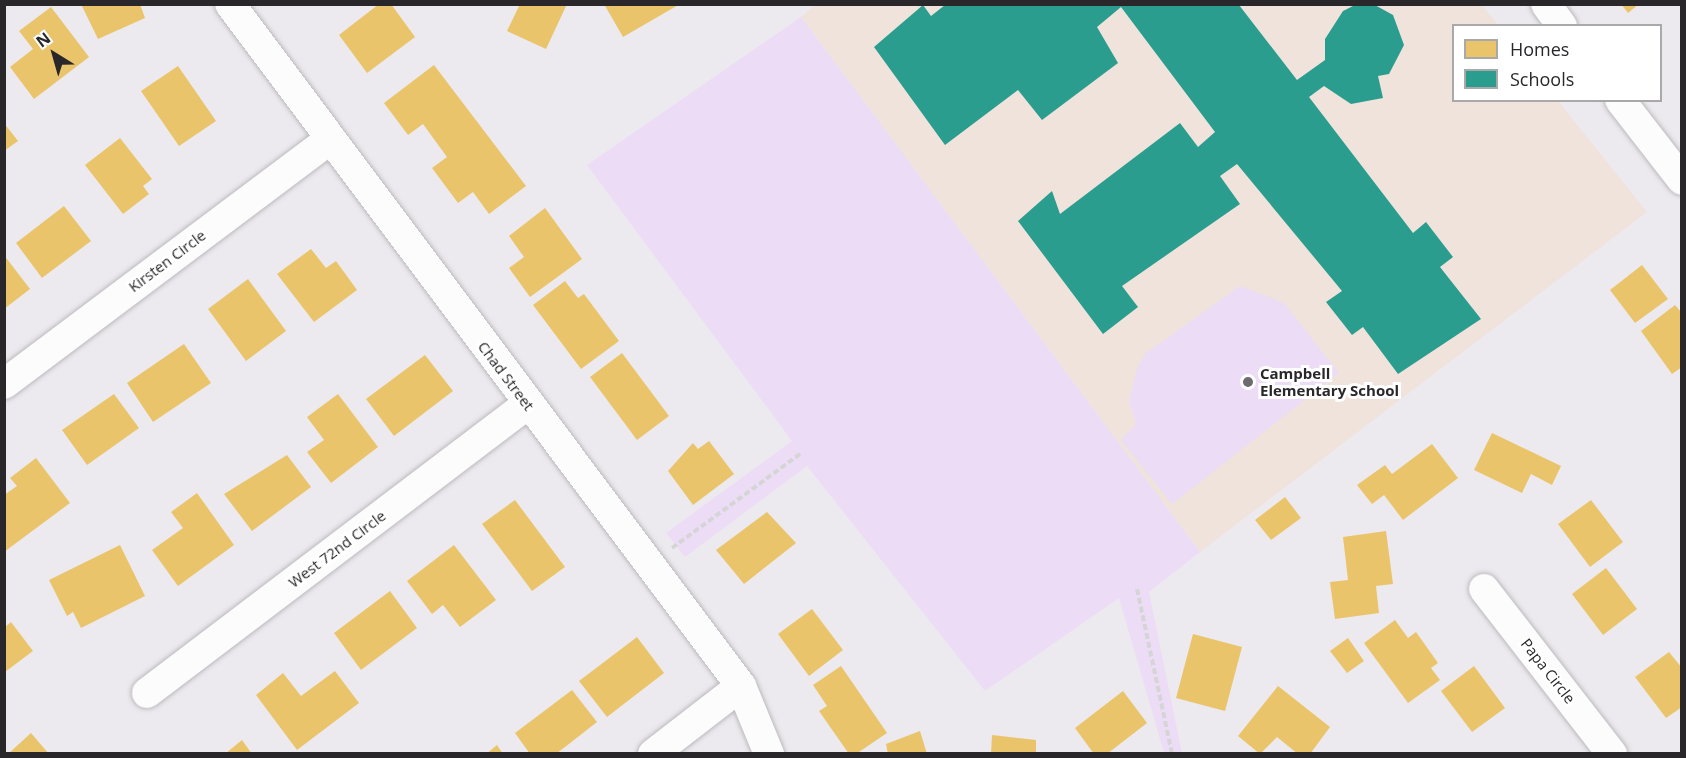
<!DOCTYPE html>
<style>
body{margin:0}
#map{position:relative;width:1686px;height:758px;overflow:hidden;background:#edeaef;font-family:"Open Sans",sans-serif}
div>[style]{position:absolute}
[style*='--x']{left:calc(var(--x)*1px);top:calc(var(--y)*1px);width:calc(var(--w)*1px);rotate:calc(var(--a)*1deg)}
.education>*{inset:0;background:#efe3dc}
.green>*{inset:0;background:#ecdcf6}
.homes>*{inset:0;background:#e9c46a}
.schools>*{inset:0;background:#2a9d8f}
.path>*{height:4px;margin-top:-2px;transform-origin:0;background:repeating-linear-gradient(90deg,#d5d5d6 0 6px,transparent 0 9px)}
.roads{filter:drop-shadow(0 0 2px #bcbabe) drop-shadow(0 0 2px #bcbabe)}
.minor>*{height:30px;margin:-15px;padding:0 15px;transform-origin:15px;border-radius:15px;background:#fcfcfd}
.dots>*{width:16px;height:16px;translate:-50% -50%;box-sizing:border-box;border:3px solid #fff;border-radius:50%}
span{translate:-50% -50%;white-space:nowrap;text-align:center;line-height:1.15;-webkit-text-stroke:6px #fff;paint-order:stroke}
.street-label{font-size:15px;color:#29272a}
.poi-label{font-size:15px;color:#29272a;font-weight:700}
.left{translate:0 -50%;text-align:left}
.frame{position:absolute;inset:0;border:6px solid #29272a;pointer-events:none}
.legend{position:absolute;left:1452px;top:24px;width:210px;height:78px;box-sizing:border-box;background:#fff;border:2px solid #a9a9aa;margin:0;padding:8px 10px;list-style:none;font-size:18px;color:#29272a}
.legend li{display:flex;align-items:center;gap:12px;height:30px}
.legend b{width:30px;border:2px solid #a9a9aa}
.north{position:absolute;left:24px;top:24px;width:60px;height:60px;-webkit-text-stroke:4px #fff;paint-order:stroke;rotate:323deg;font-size:16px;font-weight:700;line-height:24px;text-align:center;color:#29272a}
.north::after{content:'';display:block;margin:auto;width:21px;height:27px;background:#29272a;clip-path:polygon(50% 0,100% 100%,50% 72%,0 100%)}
</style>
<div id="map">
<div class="education">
<i style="clip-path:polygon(816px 4px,1482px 5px,1498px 25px,1454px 26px,1454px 100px,1558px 101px,1647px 212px,1200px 552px,801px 17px)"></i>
</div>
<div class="green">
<i style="clip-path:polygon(801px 17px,1200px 552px,1149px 592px,1182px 753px,1164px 753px,1119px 598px,985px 691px,807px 466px,685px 557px,666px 533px,792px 441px,587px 165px)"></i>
<i style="clip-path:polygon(1240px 286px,1284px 303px,1339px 373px,1172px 504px,1121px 440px,1136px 424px,1129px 401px,1137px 369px,1145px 354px)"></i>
</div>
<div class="homes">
<i style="clip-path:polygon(81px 4px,140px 4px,145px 18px,98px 39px)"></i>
<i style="clip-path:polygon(379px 4px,391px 4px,415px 37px,367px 73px,339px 35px)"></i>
<i style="clip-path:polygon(520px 4px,567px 4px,546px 49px,507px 31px)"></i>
<i style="clip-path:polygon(604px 4px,680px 4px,623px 37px)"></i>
<i style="clip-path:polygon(1621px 4px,1639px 4px,1628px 13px)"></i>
<i style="clip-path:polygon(51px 7px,89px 57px,34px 99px,10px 67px,33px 49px,19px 31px)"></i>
<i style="clip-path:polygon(434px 65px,526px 186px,489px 214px,473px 192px,458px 203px,432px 168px,447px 157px,423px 124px,408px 135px,384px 103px)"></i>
<i style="clip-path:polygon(178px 66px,216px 121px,179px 146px,141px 91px)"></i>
<i style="clip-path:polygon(4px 123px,18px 141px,4px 151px)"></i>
<i style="clip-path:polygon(120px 138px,152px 179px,143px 186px,149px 194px,123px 214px,85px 165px)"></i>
<i style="clip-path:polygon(64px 206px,91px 241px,42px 278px,16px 243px)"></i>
<i style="clip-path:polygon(545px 208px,582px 259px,530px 297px,509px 268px,524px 257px,509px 236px)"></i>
<i style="clip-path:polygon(311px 249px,326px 268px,336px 261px,357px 290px,314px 322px,277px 274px)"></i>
<i style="clip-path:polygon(4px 255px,30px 289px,4px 309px)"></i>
<i style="clip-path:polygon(1642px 265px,1668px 299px,1635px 323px,1610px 290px)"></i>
<i style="clip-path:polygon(248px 279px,286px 331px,246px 361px,208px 309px)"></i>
<i style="clip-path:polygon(565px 281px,578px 298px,584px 294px,619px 341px,581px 369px,533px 305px)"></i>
<i style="clip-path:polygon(1675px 305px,1682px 313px,1682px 367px,1672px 374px,1641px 331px)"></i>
<i style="clip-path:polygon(184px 344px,211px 383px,153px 422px,127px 383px)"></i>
<i style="clip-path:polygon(622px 353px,669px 416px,637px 440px,590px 377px)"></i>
<i style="clip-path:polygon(425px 355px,453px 391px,394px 436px,366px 399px)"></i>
<i style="clip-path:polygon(114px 394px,139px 428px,87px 465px,62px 430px)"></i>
<i style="clip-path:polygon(338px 394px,378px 447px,331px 483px,307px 452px,324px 440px,307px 417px)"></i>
<i style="clip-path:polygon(1492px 433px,1561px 466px,1552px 485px,1531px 474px,1522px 493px,1474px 470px)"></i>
<i style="clip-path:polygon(709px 441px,734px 474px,693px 505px,668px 471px,693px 443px,698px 449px)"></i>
<i style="clip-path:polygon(1432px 444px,1458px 478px,1403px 520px,1384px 495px,1372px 504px,1357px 485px,1385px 465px,1392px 474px)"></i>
<i style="clip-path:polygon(287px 455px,311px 487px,252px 531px,224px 494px)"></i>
<i style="clip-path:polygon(36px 458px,70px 503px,4px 552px,4px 495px,17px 486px,10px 478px)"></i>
<i style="clip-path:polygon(197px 493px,234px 545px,178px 586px,152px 550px,183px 528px,171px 512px)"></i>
<i style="clip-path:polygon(1285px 497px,1301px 518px,1271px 540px,1255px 520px)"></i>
<i style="clip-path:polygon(515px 500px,565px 567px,532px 591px,482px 524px)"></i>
<i style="clip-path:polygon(1591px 500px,1623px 542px,1590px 567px,1558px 524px)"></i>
<i style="clip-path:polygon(767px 512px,796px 543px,744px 584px,716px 550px)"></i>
<i style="clip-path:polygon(1386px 531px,1393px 584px,1376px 586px,1379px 613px,1335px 619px,1330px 582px,1348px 580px,1343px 537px)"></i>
<i style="clip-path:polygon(120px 545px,145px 596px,81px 628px,73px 612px,67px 616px,49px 580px)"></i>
<i style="clip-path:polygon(454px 545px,496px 600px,460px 627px,443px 605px,432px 614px,407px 581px)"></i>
<i style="clip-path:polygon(1606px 568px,1637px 609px,1603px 635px,1572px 594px)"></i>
<i style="clip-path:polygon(390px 591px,417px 628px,361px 670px,334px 633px)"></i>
<i style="clip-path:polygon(812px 609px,843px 650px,809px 676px,778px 634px)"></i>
<i style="clip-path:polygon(1395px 620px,1408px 638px,1416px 632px,1438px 663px,1431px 668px,1440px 680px,1408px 703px,1364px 643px)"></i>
<i style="clip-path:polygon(11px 622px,33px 651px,5px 672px,5px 627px)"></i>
<i style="clip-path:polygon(1193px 634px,1242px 647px,1225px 711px,1176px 698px)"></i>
<i style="clip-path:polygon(637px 637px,664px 673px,607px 717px,579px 681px)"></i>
<i style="clip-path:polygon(1348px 638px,1364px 661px,1347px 673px,1330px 651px)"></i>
<i style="clip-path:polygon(1669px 652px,1682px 668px,1682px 707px,1666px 718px,1635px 677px)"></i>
<i style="clip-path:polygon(841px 666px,887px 733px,856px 754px,849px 754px,819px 711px,827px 706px,813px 685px)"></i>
<i style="clip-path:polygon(1474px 666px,1505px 708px,1472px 732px,1441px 691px)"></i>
<i style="clip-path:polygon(335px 671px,359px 703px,297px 750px,256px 695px,283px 673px,301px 696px)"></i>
<i style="clip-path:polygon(1278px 686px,1330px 727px,1310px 754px,1298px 754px,1277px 737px,1260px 754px,1238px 736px)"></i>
<i style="clip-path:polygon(572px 690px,597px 722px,556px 754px,530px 754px,515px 733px)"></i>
<i style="clip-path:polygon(1123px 691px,1147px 723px,1107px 754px,1094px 754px,1075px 728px)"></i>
<i style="clip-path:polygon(920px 731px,927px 754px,888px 754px,886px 744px)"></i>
<i style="clip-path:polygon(31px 733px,49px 754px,8px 754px)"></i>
<i style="clip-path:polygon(992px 735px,1036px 740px,1036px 754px,991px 754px)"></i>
<i style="clip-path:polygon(242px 740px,252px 754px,225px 754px)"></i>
<i style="clip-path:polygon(497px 745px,503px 754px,486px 754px)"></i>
</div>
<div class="schools">
<i style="clip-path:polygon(1357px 4px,1373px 4px,1393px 15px,1404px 45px,1389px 74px,1378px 76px,1383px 98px,1351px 104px,1324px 86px,1309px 97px,1413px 233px,1426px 222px,1453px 257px,1440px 267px,1481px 319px,1398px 374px,1363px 327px,1352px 335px,1326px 302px,1342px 291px,1237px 164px,1220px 176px,1240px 204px,1122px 286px,1138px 307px,1103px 334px,1018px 221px,1052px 191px,1060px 214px,1180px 123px,1198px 147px,1215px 132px,1121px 7px,1097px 27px,1118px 63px,1042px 120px,1018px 90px,945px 145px,874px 47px,923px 5px,931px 16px,945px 5px,1239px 5px,1297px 80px,1325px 60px,1325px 39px,1343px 11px)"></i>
</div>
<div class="path">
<i style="--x:672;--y:548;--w:159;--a:-36.3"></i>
<i style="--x:1137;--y:589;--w:169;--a:78"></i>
</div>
<div class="roads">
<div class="minor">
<i style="--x:230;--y:4;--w:852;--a:53.16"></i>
<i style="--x:741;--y:686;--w:74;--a:67.6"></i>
<i style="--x:1546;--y:4;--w:27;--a:54"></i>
<i style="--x:1620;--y:100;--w:101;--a:52.2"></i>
<i style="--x:4;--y:384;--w:408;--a:-36.9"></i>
<i style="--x:1484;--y:589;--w:209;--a:52.2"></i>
<i style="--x:147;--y:693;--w:477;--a:-37.2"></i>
<i style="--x:653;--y:754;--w:111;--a:-37.7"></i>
</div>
</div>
<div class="dots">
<i style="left:1248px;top:382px;background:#6e6b6f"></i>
</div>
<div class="street-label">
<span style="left:167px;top:261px;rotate:-37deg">Kirsten Circle</span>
<span style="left:506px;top:376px;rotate:53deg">Chad Street</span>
<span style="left:337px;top:549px;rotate:-37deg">West 72nd Circle</span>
<span style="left:1548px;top:671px;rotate:52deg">Papa Circle</span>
</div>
<div class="poi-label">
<span class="left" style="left:1260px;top:382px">Campbell<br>Elementary School</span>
</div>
<div class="frame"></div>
<ul class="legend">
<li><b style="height:16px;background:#e9c46a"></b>Homes</li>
<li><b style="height:16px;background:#2a9d8f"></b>Schools</li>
</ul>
<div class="north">N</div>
</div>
